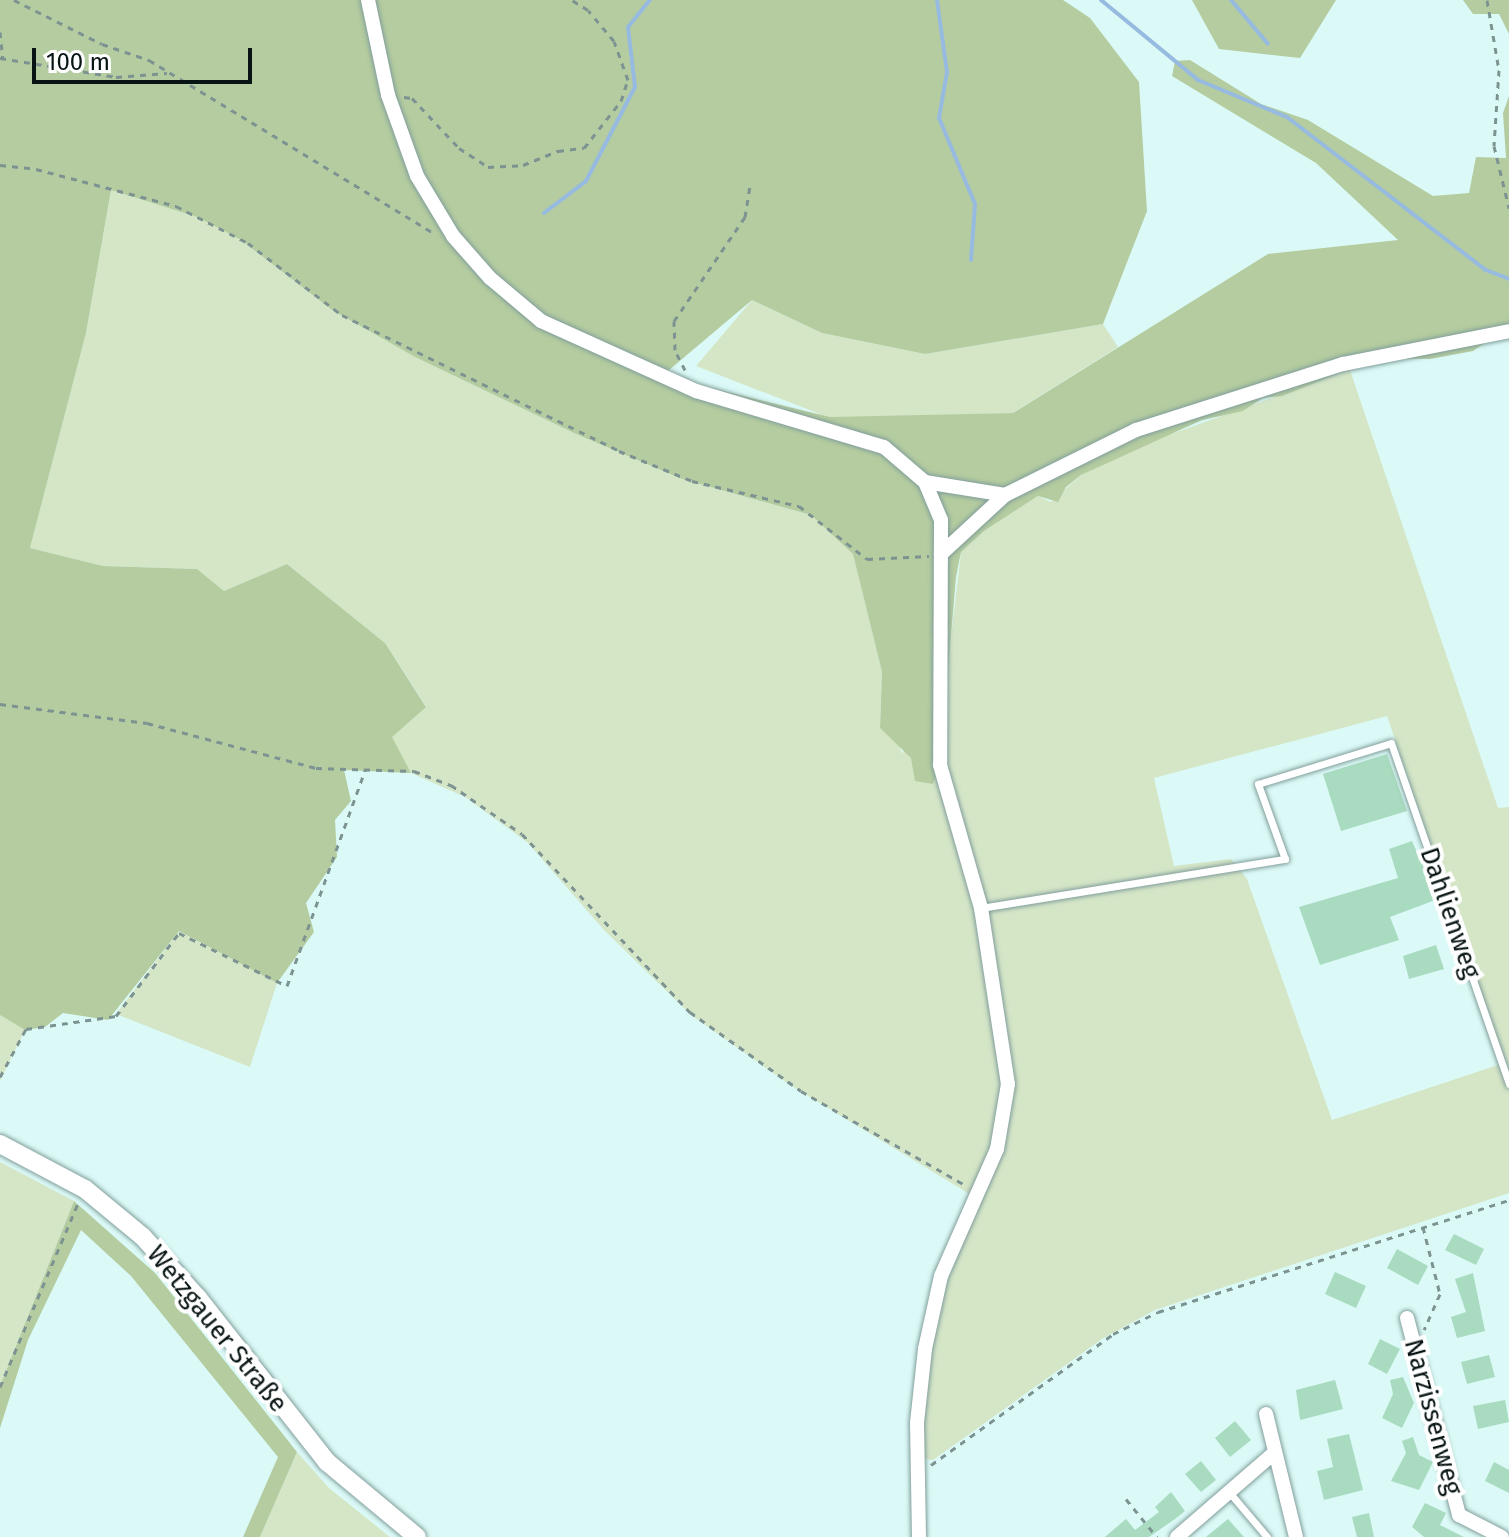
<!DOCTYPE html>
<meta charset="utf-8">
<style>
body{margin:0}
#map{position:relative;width:1509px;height:1537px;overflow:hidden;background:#dbfaf7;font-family:"Fira Sans",sans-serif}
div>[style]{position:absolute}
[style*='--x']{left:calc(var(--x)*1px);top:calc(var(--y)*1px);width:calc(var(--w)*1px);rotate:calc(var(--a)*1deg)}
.green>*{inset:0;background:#d5e6c7}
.forest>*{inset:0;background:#b4cc9f}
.stream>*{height:4px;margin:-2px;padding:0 2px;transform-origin:2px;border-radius:2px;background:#97bbe0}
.building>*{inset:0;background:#a8dbbf}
.path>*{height:3px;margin-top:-1.5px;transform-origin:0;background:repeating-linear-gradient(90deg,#7d9392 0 6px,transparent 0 12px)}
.roads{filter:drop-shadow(0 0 2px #829e9c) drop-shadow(0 0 2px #829e9c)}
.service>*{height:7px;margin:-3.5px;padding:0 3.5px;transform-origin:3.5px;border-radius:3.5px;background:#fff}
.minor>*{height:14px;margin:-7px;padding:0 7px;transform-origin:7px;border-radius:7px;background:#fff}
.tertiary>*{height:18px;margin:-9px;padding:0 9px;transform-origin:9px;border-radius:9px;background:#fff}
span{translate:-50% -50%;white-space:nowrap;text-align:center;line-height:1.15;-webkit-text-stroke:8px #fff;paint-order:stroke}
.street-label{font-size:26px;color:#081313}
.scale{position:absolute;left:32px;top:48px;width:220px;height:36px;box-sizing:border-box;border:4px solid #081313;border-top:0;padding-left:10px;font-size:24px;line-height:28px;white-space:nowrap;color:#081313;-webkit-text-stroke:6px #fff;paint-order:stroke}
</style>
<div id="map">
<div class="green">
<i style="clip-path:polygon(evenodd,111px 190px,197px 217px,241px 240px,332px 310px,415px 357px,576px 434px,682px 479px,811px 515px,853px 553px,882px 672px,880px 728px,898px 740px,902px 754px,950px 646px,961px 552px,984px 531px,1038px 496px,1051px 502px,1081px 475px,1135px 447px,1350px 370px,1498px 808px,1509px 807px,1509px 1193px,1155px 1310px,1102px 1339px,933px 1460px,924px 1459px,924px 1386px,944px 1287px,981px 1201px,790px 1085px,691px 1015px,604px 930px,527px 842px,465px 797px,411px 773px,391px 737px,426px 706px,385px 643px,287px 564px,224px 591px,197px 569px,103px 566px,30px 548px,86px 333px,111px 190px,1387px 716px,1504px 1063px,1332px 1120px,1247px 879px,1231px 859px,1174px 866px,1154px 778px,1387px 716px)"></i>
<i style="clip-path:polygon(752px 300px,822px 333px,925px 354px,1103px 324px,1118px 347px,1013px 413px,830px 418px,696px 366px)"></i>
<i style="clip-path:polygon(179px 931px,277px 983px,250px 1067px,116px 1014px)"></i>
<i style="clip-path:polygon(0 1015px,25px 1030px,0 1081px)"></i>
<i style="clip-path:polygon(0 1162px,74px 1201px,0 1386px)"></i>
<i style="clip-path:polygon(297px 1452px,329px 1488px,390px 1537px,260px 1537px)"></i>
</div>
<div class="forest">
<i style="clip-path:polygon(0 0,1063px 0,1090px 18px,1139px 82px,1147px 211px,1103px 324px,925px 354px,822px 333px,752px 300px,662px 376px,830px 417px,1013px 413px,1268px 254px,1398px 240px,1316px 163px,1172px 76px,1175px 61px,1190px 60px,1261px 104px,1308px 120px,1433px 196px,1469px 193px,1476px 157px,1506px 158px,1503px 113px,1509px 96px,1509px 338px,1495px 336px,1473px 351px,1430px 359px,1379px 358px,1282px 396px,1263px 398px,1243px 411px,1202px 420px,1081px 475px,1066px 487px,1058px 502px,1038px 496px,984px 531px,961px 552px,956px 577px,940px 765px,933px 784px,915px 781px,911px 758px,880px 728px,882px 672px,853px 554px,811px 515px,682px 479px,576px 434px,415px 357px,332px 310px,241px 240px,197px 217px,111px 190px,86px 333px,30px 548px,103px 566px,197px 569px,224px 591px,287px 564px,385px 643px,426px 707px,392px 737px,411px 773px,344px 770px,351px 801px,335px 820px,337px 857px,306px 903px,314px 932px,277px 983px,179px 931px,108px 1020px,63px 1013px,45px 1027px,25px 1030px,0 1015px)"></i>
<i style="clip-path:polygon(1192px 0,1336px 0,1300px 58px,1219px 49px)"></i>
<i style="clip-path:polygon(1463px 0,1509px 0,1509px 34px,1499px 14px,1473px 14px)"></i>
<i style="clip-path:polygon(74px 1201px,155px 1273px,297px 1452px,260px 1537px,243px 1537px,278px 1457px,131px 1276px,81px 1230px,28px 1340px,0 1428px,0 1386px)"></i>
</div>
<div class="stream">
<i style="--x:937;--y:0;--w:73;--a:82.1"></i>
<i style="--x:947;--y:72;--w:47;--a:99.9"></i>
<i style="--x:939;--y:118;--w:93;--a:67.3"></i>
<i style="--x:975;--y:204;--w:56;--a:94.1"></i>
<i style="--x:1101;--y:0;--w:126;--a:39.5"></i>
<i style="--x:1198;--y:80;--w:96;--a:22.6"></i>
<i style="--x:1287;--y:117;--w:251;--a:37.6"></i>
<i style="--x:1486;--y:270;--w:25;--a:21"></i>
<i style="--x:1231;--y:0;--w:57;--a:49.9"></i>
<i style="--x:544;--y:213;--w:53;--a:-37.3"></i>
<i style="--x:586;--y:181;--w:106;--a:-62.5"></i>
<i style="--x:635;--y:87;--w:60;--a:-96.7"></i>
<i style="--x:628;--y:27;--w:35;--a:-51"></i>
</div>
<div class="building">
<i style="clip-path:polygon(1387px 754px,1407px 811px,1341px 831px,1323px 774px)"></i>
<i style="clip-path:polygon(1412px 841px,1438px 899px,1390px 917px,1399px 940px,1320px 965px,1299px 907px,1398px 878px,1389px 849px)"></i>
<i style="clip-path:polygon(1436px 945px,1444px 969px,1409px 979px,1403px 956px)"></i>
<i style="clip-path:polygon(1454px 1234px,1484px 1249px,1476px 1265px,1445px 1250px)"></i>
<i style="clip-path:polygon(1397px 1249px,1428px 1266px,1418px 1285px,1387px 1268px)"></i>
<i style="clip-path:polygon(1335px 1272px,1366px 1286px,1356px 1308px,1325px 1294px)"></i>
<i style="clip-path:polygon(1473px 1273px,1485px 1331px,1457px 1338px,1451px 1317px,1466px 1312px,1455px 1279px)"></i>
<i style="clip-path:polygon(1380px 1339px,1400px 1349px,1387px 1374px,1368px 1364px)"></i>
<i style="clip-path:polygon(1489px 1355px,1495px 1377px,1467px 1384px,1461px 1362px)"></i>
<i style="clip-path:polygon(1403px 1377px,1414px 1403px,1402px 1428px,1382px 1418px,1393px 1394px,1390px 1380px)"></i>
<i style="clip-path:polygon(1335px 1380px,1343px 1409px,1300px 1420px,1296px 1390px)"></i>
<i style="clip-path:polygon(1505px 1400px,1509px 1422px,1478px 1429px,1473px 1406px)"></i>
<i style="clip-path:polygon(1235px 1421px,1251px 1440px,1230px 1457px,1215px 1438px)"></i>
<i style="clip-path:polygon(1349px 1434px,1363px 1490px,1324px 1500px,1317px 1471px,1333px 1467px,1327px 1439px)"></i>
<i style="clip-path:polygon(1413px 1437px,1419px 1455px,1433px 1462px,1419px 1490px,1391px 1481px,1406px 1453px,1402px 1441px)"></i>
<i style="clip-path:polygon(1201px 1461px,1216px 1480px,1201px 1492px,1185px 1474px)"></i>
<i style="clip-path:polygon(1494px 1462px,1509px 1470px,1509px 1493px,1485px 1481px)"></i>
<i style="clip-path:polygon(1171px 1492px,1185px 1511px,1175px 1519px,1149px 1537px,1105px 1537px,1126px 1519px,1135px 1530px,1159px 1512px,1155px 1507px)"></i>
<i style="clip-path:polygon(1425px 1503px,1446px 1513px,1440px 1525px,1464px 1537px,1424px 1537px,1412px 1527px)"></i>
<i style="clip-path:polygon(1369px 1513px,1374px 1537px,1357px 1537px,1352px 1517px)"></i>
<i style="clip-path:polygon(1228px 1519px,1244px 1537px,1206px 1537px)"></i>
</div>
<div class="path">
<i style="--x:14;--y:0;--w:98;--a:26.6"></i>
<i style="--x:102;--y:44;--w:50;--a:18.8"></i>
<i style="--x:149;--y:60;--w:333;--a:31.3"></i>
<i style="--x:1487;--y:0;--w:71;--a:80.3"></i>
<i style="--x:1499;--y:70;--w:76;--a:93.8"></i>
<i style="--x:1494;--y:146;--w:64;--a:76.4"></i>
<i style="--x:0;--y:32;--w:27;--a:84"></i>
<i style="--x:0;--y:58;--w:118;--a:9.3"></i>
<i style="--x:116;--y:77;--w:51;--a:-4.5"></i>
<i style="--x:404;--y:97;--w:8;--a:7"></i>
<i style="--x:412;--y:98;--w:69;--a:46.8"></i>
<i style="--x:459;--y:148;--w:35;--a:33"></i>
<i style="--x:488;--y:167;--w:35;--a:-3"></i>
<i style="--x:523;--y:165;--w:38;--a:-22"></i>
<i style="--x:558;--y:151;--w:26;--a:-7"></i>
<i style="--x:584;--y:148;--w:60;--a:-51.8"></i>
<i style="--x:621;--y:101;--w:22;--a:-72"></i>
<i style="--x:628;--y:80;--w:41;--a:-109.7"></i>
<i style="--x:614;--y:41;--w:40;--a:-130"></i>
<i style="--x:588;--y:10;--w:19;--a:-148"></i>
<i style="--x:0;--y:165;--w:36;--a:6"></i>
<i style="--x:36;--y:169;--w:145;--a:14.8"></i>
<i style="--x:176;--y:206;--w:81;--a:27.2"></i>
<i style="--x:248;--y:243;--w:118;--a:37.5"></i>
<i style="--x:342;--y:315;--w:309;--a:26.1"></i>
<i style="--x:619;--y:451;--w:79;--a:22.3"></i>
<i style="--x:692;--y:481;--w:110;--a:13.2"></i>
<i style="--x:799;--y:506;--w:86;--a:37.9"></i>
<i style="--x:867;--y:559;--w:62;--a:-2.8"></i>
<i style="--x:685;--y:370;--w:22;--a:-117"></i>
<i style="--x:675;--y:350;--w:29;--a:-92"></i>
<i style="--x:674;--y:321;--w:126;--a:-55.7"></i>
<i style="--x:745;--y:217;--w:32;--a:-81"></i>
<i style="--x:0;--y:704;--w:148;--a:7.4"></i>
<i style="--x:147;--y:723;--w:175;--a:14.9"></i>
<i style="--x:316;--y:768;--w:98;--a:1.8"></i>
<i style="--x:414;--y:771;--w:40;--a:21"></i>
<i style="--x:451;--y:785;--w:86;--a:34.6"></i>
<i style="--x:522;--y:834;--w:245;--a:46.7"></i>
<i style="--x:690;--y:1012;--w:136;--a:35.4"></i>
<i style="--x:801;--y:1091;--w:189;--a:29.8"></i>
<i style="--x:0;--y:1077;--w:55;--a:-61.6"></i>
<i style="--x:26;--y:1029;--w:91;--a:-8.2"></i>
<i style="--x:116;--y:1016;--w:104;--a:-52.8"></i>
<i style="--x:179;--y:933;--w:120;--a:26.1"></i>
<i style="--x:287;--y:986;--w:230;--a:-70.1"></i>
<i style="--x:1423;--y:1227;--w:69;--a:75.8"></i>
<i style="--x:1440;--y:1294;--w:39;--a:114"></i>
<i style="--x:0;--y:1387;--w:200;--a:-67"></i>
<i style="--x:931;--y:1465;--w:224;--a:-35.7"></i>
<i style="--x:1113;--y:1334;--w:50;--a:-26.1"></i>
<i style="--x:1158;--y:1312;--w:368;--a:-17.7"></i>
<i style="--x:1126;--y:1499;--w:49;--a:50.8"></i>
</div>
<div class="roads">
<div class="service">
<i style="--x:981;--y:908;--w:308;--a:-9.2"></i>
<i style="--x:1285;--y:859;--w:80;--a:-109.8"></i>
<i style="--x:1258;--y:784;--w:139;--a:-17.1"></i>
<i style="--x:1391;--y:743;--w:361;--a:70.9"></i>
<i style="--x:1229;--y:1492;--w:59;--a:49.8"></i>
</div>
<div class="minor">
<i style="--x:368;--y:0;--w:97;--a:78.1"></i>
<i style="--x:388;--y:95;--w:86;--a:70.3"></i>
<i style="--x:417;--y:176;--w:70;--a:59"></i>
<i style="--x:453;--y:236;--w:56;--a:48.6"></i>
<i style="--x:490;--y:278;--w:67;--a:40.1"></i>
<i style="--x:541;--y:321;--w:170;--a:24.3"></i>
<i style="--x:696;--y:391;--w:196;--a:16.6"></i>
<i style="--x:884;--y:447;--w:54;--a:40.5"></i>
<i style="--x:925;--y:482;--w:41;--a:67.2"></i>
<i style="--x:941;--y:520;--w:245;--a:90.2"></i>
<i style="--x:940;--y:765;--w:149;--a:74"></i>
<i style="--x:981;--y:908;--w:178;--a:81.3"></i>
<i style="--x:1008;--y:1084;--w:66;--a:99.6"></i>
<i style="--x:997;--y:1149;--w:139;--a:113.8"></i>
<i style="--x:941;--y:1276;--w:75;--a:102.4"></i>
<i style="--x:925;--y:1349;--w:74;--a:96.2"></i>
<i style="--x:917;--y:1423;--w:114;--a:89"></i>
<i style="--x:925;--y:482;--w:81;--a:9.2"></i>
<i style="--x:941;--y:554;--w:87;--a:-42.7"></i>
<i style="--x:1005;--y:495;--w:146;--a:-26.4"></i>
<i style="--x:1136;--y:430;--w:217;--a:-17.7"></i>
<i style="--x:1343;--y:364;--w:169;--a:-11.2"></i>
<i style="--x:1407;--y:1318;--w:204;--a:75.2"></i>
<i style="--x:1459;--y:1515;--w:48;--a:27.1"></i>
<i style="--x:1266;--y:1414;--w:127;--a:76.3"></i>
<i style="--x:1177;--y:1537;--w:128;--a:-40.9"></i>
</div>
<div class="tertiary">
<i style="--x:0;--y:1144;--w:96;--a:27.9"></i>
<i style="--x:85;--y:1189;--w:75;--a:39.6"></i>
<i style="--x:143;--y:1237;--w:82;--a:48"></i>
<i style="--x:198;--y:1298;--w:209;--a:51.8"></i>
<i style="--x:327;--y:1462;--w:117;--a:39.8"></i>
</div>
</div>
<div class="street-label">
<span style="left:1450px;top:913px;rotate:71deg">Dahlienweg</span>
<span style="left:217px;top:1329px;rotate:51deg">Wetzgauer Straße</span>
<span style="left:1433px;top:1417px;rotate:75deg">Narzissenweg</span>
</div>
<div class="scale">100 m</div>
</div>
